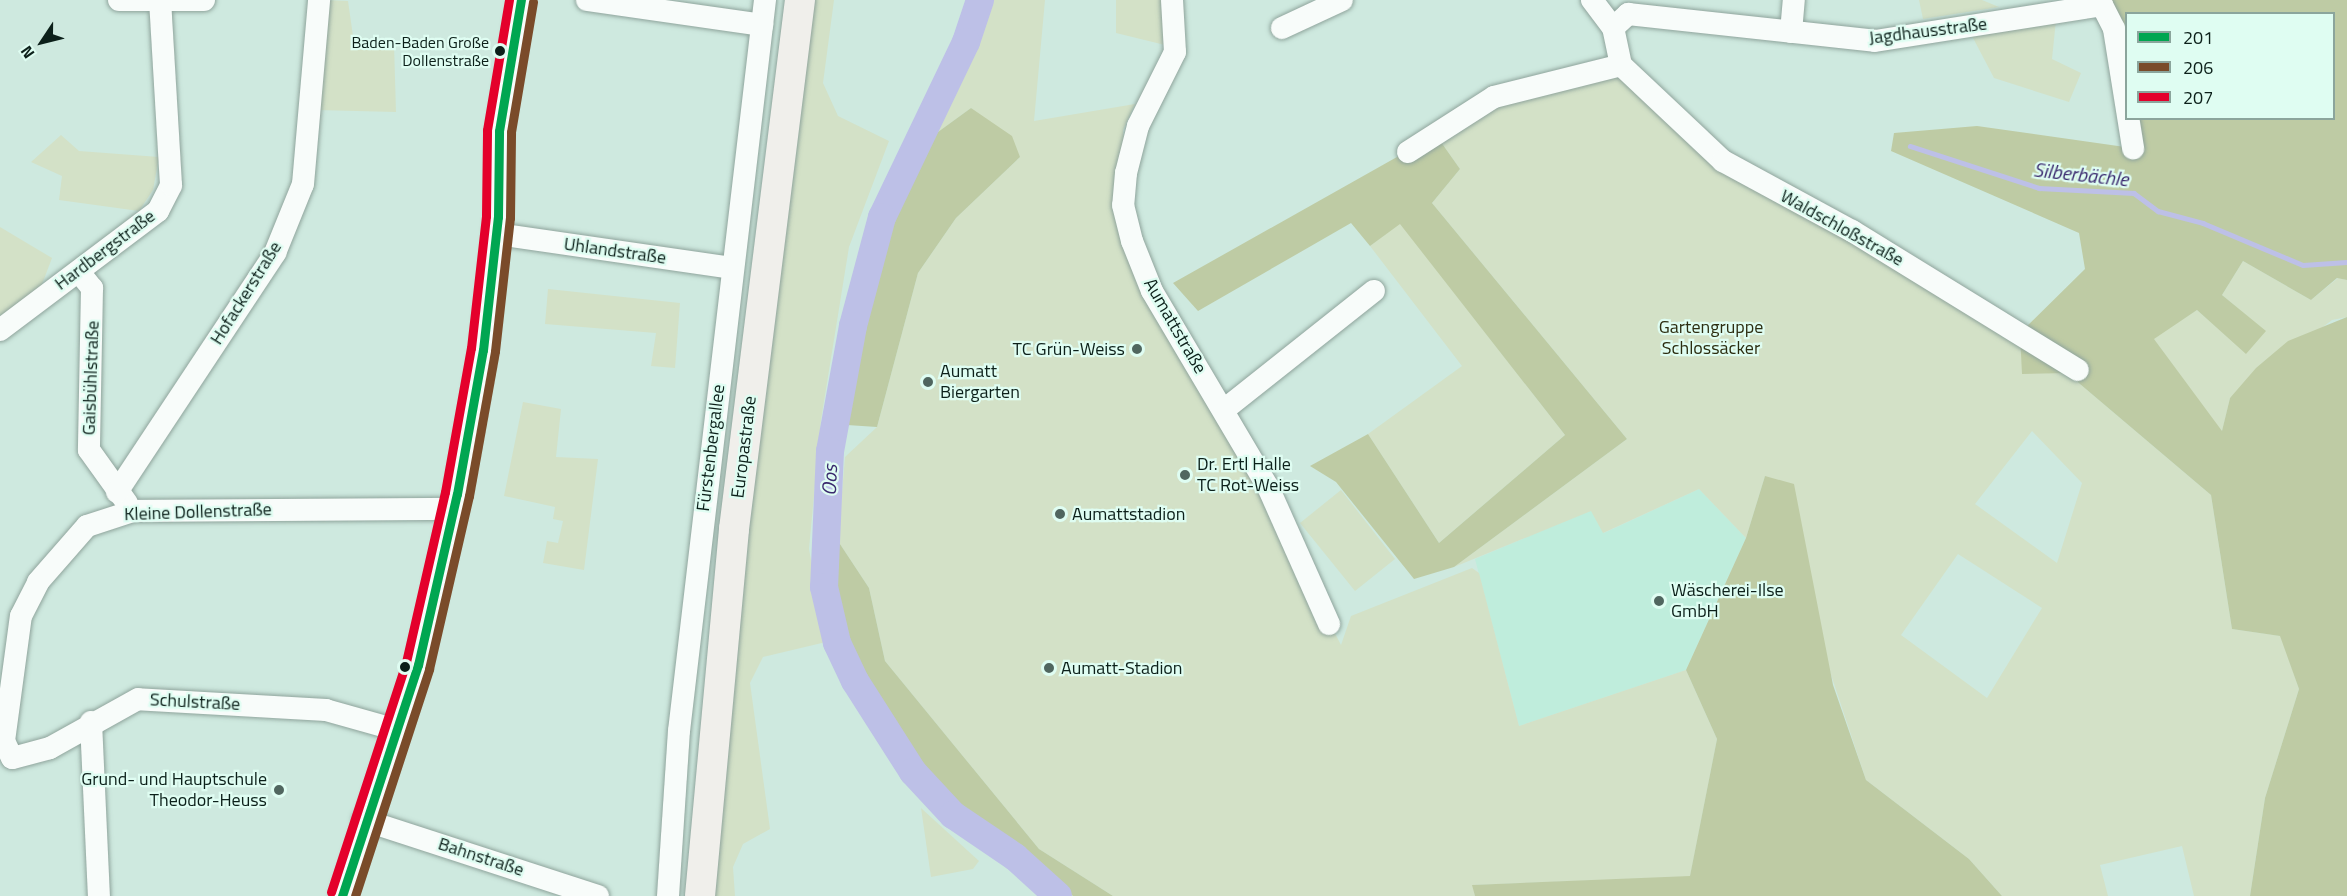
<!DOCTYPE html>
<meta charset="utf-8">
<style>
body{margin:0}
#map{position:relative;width:2347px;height:896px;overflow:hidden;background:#cee9df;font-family:"Titillium Web",sans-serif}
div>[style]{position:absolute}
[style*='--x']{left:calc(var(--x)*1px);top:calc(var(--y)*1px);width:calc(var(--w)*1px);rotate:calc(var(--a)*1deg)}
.built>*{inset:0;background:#bfeddc}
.green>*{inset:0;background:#d3e1c7}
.forest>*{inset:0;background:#becba4}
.stream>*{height:4.5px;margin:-2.25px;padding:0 2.25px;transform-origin:2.25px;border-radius:2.25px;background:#bdc0e7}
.river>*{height:28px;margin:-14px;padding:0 14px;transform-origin:14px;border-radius:14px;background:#bdc0e7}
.roads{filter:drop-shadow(0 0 2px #8fa49c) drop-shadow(0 0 2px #8fa49c)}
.minor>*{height:22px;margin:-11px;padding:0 11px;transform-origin:11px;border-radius:11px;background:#f8fcfa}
.major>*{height:30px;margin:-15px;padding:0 15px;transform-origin:15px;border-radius:15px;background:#f0efeb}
.bus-1>*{height:9px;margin:-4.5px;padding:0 4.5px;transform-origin:4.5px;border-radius:4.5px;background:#00a651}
.bus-2>*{height:9px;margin:-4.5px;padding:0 4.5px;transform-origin:4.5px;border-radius:4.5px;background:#7a4b2a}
.bus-3>*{height:9px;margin:-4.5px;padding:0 4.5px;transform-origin:4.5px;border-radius:4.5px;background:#e4002b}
.dots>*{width:16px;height:16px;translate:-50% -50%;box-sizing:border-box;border:3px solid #dffdf2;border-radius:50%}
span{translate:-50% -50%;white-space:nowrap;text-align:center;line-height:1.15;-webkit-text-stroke:4.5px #dffdf2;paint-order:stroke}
.bus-label{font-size:16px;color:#0c201a}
.right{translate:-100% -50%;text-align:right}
.street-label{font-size:18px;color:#0c201a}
.park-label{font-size:18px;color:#2c2d10}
.poi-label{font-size:18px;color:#0c201a}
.left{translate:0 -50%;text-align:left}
.water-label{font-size:20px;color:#3a296e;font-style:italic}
.legend{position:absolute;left:2125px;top:12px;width:210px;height:108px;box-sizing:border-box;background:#dffdf2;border:2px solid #8ba59c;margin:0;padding:8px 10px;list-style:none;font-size:18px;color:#0c201a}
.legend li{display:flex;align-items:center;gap:12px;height:30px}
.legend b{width:30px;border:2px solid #8ba59c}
.north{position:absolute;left:12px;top:12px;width:60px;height:60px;-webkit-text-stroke:4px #dffdf2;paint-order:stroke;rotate:235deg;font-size:16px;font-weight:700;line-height:24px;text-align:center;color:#0c201a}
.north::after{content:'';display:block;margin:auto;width:21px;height:27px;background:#0c201a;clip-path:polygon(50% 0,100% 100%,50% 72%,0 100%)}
</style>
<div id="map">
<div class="built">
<i style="clip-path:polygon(1699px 489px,1746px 538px,1686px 670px,1519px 726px,1475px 559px,1591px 510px,1604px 533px)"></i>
</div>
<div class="green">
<i style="clip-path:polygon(325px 0,348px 1px,353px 36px,394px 44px,396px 112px,317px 110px)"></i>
<i style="clip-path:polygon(808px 0,834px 0,823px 83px,838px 116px,889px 141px,849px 247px,821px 420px,809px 549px,826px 642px,763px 657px,750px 683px,770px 829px,743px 844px,733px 867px,735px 896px,708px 896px)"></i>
<i style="clip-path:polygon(988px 0,1045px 0,1034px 121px,1135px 104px,1123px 130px,1132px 241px,1341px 645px,1351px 616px,1472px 568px,1479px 573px,1519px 726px,1686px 670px,1717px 739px,1690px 877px,1473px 885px,1475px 896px,1113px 896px,1039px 849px,885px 661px,869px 588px,838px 541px,845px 457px,877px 427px,918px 273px,956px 218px,1020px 157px,971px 108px,927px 140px)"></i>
<i style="clip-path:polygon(1116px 0,1163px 0,1165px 45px,1116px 33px)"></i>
<i style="clip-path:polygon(1919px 0,1982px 0,1999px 7px,1923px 19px)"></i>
<i style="clip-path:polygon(2056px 20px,2052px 59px,2081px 73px,2069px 102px,1994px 78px,1972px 36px)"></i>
<i style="clip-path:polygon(evenodd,1620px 74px,1843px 235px,2067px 373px,2211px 495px,2232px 629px,2281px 636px,2299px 689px,2265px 798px,2250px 896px,2194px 896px,2182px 846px,2100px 865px,2108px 896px,2002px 896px,1969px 859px,1866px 780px,1765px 476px,1746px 538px,1699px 489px,1603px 533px,1591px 511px,1454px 567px,1627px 439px,1432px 203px,1460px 169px,1436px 135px,1492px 103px,1620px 74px,2032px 431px,2082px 483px,2057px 563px,1975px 504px,2032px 431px,1620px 74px,1958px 554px,2042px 608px,1987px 698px,1901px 635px,1958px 554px)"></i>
<i style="clip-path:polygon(61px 135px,79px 151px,159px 157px,153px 190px,139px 211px,59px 200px,62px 176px,31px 162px)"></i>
<i style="clip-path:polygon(1400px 223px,1565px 435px,1439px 543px,1368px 434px,1462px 366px,1370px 246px)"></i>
<i style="clip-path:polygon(0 227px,52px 258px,41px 287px,0 316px)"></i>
<i style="clip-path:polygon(2243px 261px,2311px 300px,2338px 278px,2347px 280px,2347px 317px,2332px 320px,2230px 398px,2222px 432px,2153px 338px,2197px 310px,2246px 353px,2265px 331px,2222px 295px)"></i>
<i style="clip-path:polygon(548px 289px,680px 303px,675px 368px,651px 366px,656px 333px,545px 324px)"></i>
<i style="clip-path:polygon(523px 402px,561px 409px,556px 457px,598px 459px,584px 570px,543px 563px,547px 541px,558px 543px,563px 521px,553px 519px,555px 507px,504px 496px)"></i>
<i style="clip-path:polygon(1341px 490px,1395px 559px,1355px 591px,1300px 523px)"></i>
<i style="clip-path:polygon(921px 808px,979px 861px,973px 869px,931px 877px)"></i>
</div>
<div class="forest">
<i style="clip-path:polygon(evenodd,2103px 0,2347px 0,2347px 280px,2337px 278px,2311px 300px,2243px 261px,2222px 295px,2266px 331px,2246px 354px,2197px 310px,2154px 339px,2222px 431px,2230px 398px,2256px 368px,2288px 341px,2347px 317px,2347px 896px,2250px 896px,2265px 798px,2299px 689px,2280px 636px,2232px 629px,2211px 495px,2067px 373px,2022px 374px,2020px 333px,2085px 269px,2079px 233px,1891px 151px,1894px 133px,1977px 126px,2132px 148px,2114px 29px,2103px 0,2126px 14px,2334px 14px,2334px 118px,2126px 118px,2126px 14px)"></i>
<i style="clip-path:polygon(971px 108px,1012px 136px,1020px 157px,956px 218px,918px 273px,877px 427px,847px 425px,859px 320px,890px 217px,927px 140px)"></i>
<i style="clip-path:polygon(1436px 135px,1460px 169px,1432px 203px,1627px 439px,1454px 567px,1414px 579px,1336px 482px,1310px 466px,1368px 434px,1439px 543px,1565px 435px,1400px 224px,1370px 246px,1351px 223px,1198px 311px,1173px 283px)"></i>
<i style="clip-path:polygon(1765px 476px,1794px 484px,1833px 685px,1866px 780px,1969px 859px,2002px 896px,1475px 896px,1472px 885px,1690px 876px,1717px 739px,1686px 670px,1746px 538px)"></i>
<i style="clip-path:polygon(838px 541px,869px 588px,885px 661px,1039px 849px,1113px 896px,1073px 896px,924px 774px,886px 724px,848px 652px,834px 587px)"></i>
</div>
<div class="stream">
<i style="--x:1910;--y:146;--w:136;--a:18"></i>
<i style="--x:2039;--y:188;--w:95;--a:3"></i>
<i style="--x:2134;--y:193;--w:30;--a:37"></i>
<i style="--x:2158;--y:211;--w:47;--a:14.9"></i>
<i style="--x:2203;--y:223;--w:108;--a:22.8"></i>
<i style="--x:2303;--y:265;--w:44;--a:-3.9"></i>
</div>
<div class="river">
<i style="--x:980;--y:0;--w:44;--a:108.4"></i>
<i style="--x:966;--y:42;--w:194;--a:115.6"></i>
<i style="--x:882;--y:217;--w:113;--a:104.9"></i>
<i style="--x:853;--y:326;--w:127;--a:100.4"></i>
<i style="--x:830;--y:451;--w:136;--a:92.5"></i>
<i style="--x:824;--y:587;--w:57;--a:76.9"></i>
<i style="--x:837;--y:643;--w:42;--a:64.7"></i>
<i style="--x:855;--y:681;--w:108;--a:57.5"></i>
<i style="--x:913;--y:772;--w:59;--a:47.1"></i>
<i style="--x:953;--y:815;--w:75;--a:34.1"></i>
<i style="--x:1015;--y:857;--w:58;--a:42.2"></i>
</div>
<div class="roads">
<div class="minor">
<i style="--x:119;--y:0;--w:85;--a:0"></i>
<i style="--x:587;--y:0;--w:177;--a:8.1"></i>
<i style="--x:1172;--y:0;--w:52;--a:86.7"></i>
<i style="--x:1175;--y:52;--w:83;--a:116.6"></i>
<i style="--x:1138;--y:126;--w:49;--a:104.3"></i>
<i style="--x:1126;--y:173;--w:32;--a:95"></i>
<i style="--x:1123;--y:205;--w:37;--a:76"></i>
<i style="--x:1132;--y:241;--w:54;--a:68.2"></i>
<i style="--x:1152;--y:291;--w:228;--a:59.4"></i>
<i style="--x:1268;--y:487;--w:150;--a:66"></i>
<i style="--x:1592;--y:0;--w:35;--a:53"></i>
<i style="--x:1613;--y:28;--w:21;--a:-43"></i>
<i style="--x:1628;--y:14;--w:248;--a:6.2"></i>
<i style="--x:1875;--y:41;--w:230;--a:-9"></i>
<i style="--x:2102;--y:5;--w:27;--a:63"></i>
<i style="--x:2114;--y:29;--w:121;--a:80.9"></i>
<i style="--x:1282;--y:28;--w:66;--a:-25"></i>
<i style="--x:1791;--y:32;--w:32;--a:-85"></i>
<i style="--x:1621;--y:65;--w:140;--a:43.3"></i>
<i style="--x:1723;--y:161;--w:147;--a:28.5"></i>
<i style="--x:1852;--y:231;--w:265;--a:31.6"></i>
<i style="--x:1408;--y:152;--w:102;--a:-32.6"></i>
<i style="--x:1494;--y:97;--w:131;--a:-14.1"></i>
<i style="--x:1621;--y:65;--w:38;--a:-102"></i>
<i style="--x:497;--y:234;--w:238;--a:8.2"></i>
<i style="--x:79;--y:272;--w:21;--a:51"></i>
<i style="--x:92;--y:288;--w:162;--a:91.1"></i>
<i style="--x:89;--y:450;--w:65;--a:54.4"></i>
<i style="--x:0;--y:330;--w:198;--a:-37"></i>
<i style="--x:158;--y:211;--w:29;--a:-63"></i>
<i style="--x:171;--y:185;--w:185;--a:-93.4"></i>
<i style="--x:1225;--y:409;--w:190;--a:-38.4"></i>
<i style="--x:117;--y:492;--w:287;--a:-56.5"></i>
<i style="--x:275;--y:253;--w:74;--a:-67.9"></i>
<i style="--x:303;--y:184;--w:185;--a:-85"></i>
<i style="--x:91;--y:722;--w:174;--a:87.4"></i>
<i style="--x:397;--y:730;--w:74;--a:-164.3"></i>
<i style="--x:326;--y:710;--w:188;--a:-176.7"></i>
<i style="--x:138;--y:699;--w:101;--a:150.9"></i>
<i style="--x:50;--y:748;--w:39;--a:165"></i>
<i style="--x:12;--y:758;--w:19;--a:-115"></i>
<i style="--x:4;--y:741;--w:126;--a:-82.3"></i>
<i style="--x:21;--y:616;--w:38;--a:-63"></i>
<i style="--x:38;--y:582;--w:74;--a:-48.8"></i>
<i style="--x:87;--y:526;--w:48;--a:-18.1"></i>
<i style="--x:133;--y:511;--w:322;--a:-0.4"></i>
<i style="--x:364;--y:820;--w:246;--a:18"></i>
<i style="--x:342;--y:896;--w:243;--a:-71.8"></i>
<i style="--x:418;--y:665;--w:175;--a:-77.2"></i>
<i style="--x:457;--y:494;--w:146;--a:-79.8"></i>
<i style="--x:483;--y:350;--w:134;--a:-83.6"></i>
<i style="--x:498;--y:217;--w:86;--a:-89.3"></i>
<i style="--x:499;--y:131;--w:133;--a:-80.5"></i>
<i style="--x:668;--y:896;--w:165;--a:-86.2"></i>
<i style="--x:679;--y:731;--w:736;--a:-83.29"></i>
</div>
<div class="major">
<i style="--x:700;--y:896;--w:369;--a:-84.7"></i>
<i style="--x:734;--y:529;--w:533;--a:-82.89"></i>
</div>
</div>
<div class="bus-1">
<i style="--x:342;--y:896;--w:243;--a:-71.8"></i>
<i style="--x:418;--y:665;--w:175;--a:-77.2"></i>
<i style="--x:457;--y:494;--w:146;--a:-79.8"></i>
<i style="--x:483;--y:350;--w:134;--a:-83.6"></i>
<i style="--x:498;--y:217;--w:86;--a:-89.3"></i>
<i style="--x:499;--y:131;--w:133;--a:-80.5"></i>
</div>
<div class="bus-2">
<i style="--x:355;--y:896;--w:239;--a:-71.9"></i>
<i style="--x:429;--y:669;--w:178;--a:-77"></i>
<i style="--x:469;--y:496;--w:147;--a:-79.8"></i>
<i style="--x:495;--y:351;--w:134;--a:-83.6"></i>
<i style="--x:510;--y:218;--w:86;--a:-89.3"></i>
<i style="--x:511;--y:132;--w:132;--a:-80.4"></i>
</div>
<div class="bus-3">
<i style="--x:331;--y:892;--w:242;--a:-71.9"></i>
<i style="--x:406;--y:662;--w:174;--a:-77.1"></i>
<i style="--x:445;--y:492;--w:146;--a:-79.8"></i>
<i style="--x:471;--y:348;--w:133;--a:-83.5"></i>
<i style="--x:486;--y:216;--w:86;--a:-89.3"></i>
<i style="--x:487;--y:130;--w:132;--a:-80.4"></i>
</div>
<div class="dots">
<i style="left:500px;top:51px;background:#0c201a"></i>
<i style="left:1137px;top:349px;background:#50665f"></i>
<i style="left:928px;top:382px;background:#50665f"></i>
<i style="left:1185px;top:475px;background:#50665f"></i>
<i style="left:1060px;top:514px;background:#50665f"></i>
<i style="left:1659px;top:601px;background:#50665f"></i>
<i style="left:405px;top:667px;background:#0c201a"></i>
<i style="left:1049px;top:668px;background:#50665f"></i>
<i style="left:279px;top:790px;background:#50665f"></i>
</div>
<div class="bus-label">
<span class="right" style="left:489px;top:51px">Baden-Baden Große<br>Dollenstraße</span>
</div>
<div class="street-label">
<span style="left:1928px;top:31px;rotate:-7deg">Jagdhausstraße</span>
<span style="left:1842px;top:228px;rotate:29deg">Waldschloßstraße</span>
<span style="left:105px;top:250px;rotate:-37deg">Hardbergstraße</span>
<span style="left:615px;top:251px;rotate:8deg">Uhlandstraße</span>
<span style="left:246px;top:293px;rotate:-58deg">Hofackerstraße</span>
<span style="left:1175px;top:326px;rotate:60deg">Aumattstraße</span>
<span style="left:91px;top:378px;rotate:-88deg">Gaisbühlstraße</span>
<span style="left:744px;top:447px;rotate:-83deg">Europastraße</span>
<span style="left:711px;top:448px;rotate:-83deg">Fürstenbergallee</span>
<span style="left:198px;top:512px;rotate:-2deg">Kleine Dollenstraße</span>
<span style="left:195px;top:702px;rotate:3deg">Schulstraße</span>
<span style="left:481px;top:857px;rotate:18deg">Bahnstraße</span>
</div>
<div class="park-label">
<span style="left:1711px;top:338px">Gartengruppe<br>Schlossäcker</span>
</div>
<div class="poi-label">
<span class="right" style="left:1125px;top:349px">TC Grün-Weiss</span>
<span class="left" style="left:940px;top:382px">Aumatt<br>Biergarten</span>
<span class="left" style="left:1197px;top:475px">Dr. Ertl Halle<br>TC Rot-Weiss</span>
<span class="left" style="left:1072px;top:514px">Aumattstadion</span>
<span class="left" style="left:1671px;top:601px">Wäscherei-Ilse<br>GmbH</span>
<span class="left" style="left:1061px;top:668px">Aumatt-Stadion</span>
<span class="right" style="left:267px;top:790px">Grund- und Hauptschule<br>Theodor-Heuss</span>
</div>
<div class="water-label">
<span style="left:2081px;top:174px;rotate:6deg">Silberbächle</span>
<span style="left:829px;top:480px;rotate:-87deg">Oos</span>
</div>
<ul class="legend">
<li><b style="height:8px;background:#00a651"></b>201</li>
<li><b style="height:8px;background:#7a4b2a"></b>206</li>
<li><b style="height:8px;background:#e4002b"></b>207</li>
</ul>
<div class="north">N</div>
</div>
